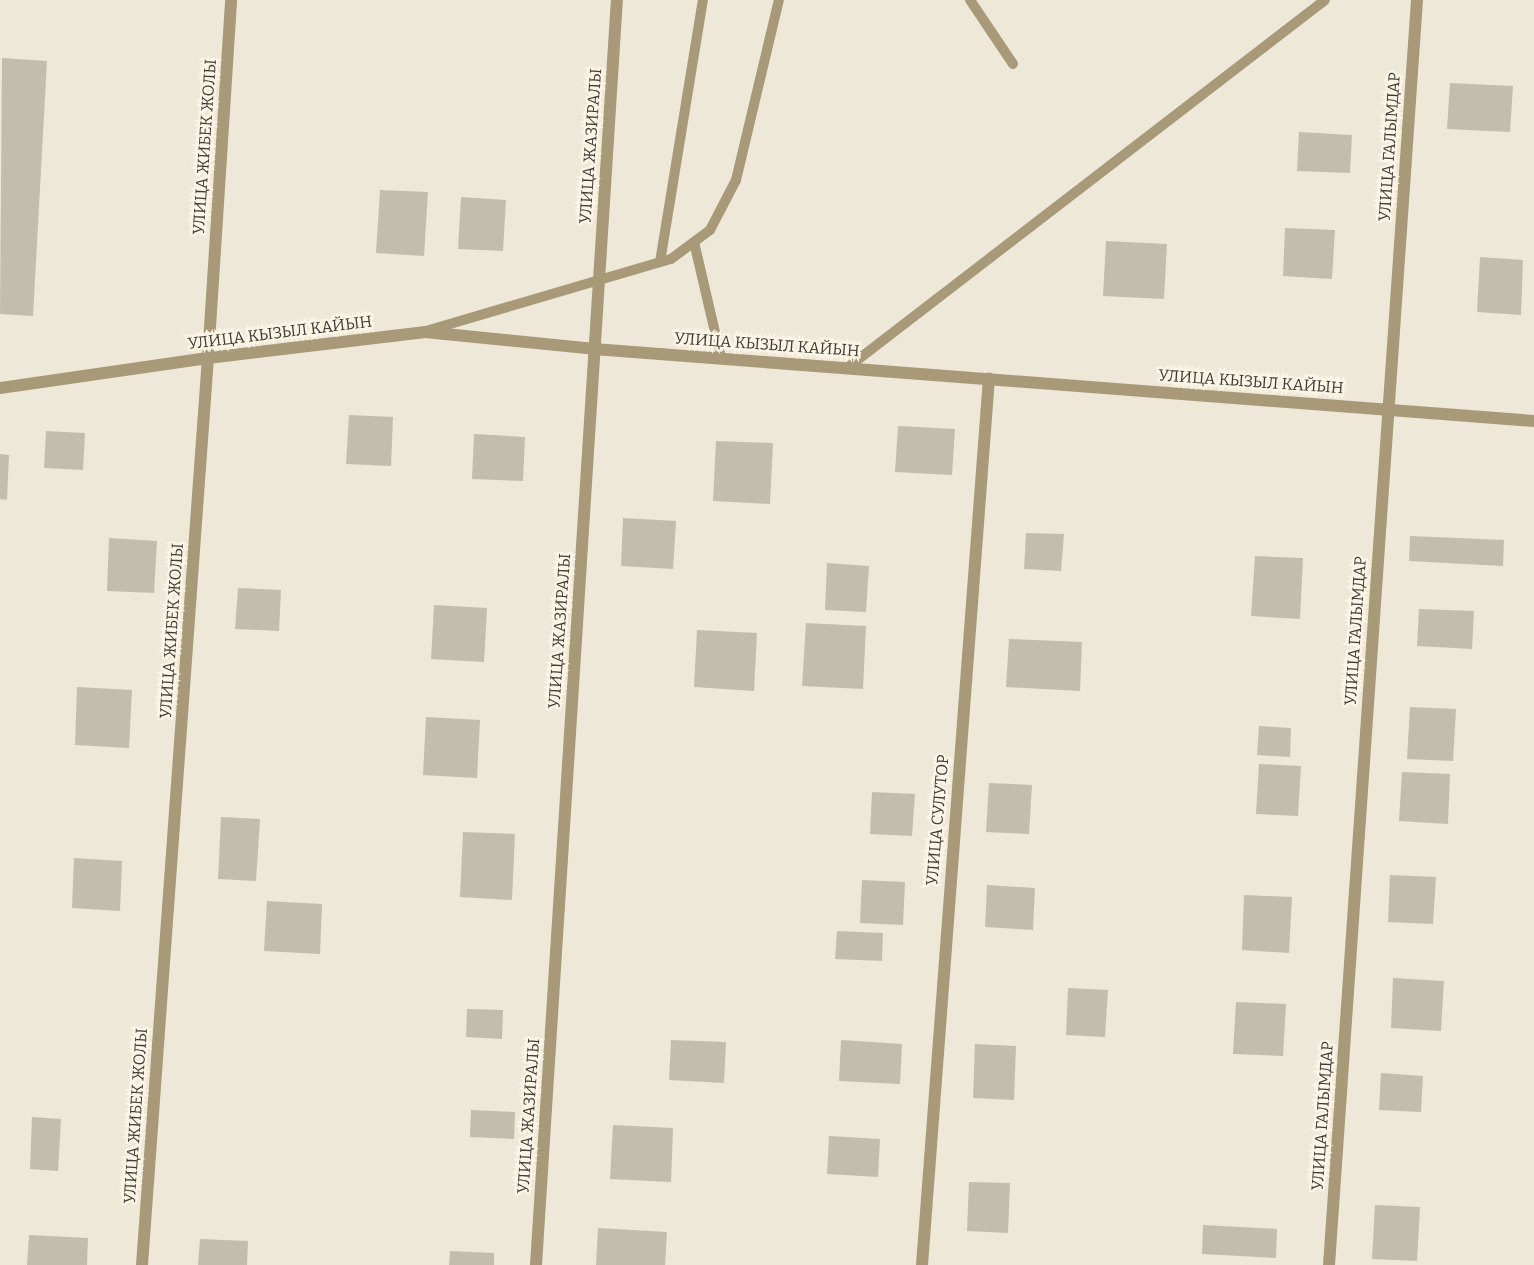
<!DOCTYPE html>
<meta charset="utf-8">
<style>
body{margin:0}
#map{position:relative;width:1534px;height:1265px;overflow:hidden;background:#eee8d9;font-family:Bitter,serif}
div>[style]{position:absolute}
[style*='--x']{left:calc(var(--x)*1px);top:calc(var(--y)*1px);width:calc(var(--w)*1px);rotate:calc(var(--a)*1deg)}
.building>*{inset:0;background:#c3bdae}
.service>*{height:10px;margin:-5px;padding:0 5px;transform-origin:5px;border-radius:5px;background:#a89a78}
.minor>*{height:12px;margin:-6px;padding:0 6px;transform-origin:6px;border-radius:6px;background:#a89a78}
span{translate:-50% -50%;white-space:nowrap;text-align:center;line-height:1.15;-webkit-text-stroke:4.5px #fcf5e6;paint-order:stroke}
.street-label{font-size:16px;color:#3d3b35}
</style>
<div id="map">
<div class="building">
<i style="clip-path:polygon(2px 58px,47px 61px,33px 316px,0 314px)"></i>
<i style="clip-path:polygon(1450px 83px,1513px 86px,1510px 132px,1447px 129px)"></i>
<i style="clip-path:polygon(1299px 132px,1352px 135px,1350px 173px,1297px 171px)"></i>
<i style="clip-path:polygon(380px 190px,428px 192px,424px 256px,376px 253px)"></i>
<i style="clip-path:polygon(461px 197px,506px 200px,503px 251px,458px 249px)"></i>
<i style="clip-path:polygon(1285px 228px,1335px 230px,1332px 279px,1283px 276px)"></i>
<i style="clip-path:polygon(1106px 241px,1167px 244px,1164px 299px,1103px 296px)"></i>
<i style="clip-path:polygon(1480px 257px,1523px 260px,1521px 315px,1477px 312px)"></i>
<i style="clip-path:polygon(349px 415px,393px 417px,391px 466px,346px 464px)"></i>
<i style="clip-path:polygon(898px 426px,955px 429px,952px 475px,895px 472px)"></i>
<i style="clip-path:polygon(46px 431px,85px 433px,83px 470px,44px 468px)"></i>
<i style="clip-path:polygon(474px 434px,525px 437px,523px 481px,472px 479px)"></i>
<i style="clip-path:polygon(716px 441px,773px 443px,770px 504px,713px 501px)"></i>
<i style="clip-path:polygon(0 454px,9px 455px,7px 500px,0 499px)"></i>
<i style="clip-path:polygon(623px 518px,676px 521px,673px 569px,621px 566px)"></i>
<i style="clip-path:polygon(1026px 533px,1064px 534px,1061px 571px,1024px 569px)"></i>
<i style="clip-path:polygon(1410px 536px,1504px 540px,1503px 566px,1409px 561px)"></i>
<i style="clip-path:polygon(109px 538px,157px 541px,154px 593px,107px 591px)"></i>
<i style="clip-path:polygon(1255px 556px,1303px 558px,1300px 619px,1251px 616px)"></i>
<i style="clip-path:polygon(827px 563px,869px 566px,866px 612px,825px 610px)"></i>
<i style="clip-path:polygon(238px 588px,281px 590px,279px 631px,235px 629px)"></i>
<i style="clip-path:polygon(434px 605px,487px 608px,484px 662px,431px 659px)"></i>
<i style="clip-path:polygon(1419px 609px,1474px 611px,1472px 649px,1417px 646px)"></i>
<i style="clip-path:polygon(806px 623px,866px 626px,863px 689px,802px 686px)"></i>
<i style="clip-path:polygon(697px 630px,757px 633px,754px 691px,694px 687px)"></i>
<i style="clip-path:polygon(1009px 639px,1082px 642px,1080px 691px,1006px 687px)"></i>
<i style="clip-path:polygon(77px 687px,132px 690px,129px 748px,75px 745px)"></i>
<i style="clip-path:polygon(1410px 707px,1456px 709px,1453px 761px,1407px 759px)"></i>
<i style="clip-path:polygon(426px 717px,480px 720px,477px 778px,423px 775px)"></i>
<i style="clip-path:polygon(1259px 726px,1291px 728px,1290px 757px,1257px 755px)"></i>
<i style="clip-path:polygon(1259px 764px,1301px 766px,1298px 816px,1256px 814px)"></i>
<i style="clip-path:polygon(1402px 772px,1450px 774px,1448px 824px,1399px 821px)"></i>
<i style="clip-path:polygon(989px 783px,1032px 785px,1029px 834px,986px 832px)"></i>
<i style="clip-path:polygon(872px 792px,915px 794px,912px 836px,870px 834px)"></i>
<i style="clip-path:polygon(221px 817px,260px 819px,256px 881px,218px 879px)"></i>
<i style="clip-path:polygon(463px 832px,515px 834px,512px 900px,460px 897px)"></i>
<i style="clip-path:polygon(74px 858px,122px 861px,120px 911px,72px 908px)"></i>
<i style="clip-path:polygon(1390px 875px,1436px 877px,1433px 924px,1388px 922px)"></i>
<i style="clip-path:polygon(862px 880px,905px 882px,903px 925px,860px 923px)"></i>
<i style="clip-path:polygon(987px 885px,1035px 888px,1033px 930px,985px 927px)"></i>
<i style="clip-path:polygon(1244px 895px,1292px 897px,1289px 953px,1242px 950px)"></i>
<i style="clip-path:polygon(267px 901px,322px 904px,320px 954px,264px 951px)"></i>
<i style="clip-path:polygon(837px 931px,883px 933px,882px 961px,835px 959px)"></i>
<i style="clip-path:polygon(1393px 978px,1444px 981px,1441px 1031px,1391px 1028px)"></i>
<i style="clip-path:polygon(1068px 988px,1108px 990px,1105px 1037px,1066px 1035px)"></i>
<i style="clip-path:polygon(1236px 1002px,1286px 1004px,1283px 1056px,1233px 1054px)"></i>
<i style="clip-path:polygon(467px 1009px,503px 1010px,502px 1039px,466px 1037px)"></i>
<i style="clip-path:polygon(671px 1040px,726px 1042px,724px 1083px,669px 1080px)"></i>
<i style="clip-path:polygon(841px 1040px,902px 1044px,900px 1084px,839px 1081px)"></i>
<i style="clip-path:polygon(975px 1044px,1016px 1046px,1014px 1100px,973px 1098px)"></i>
<i style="clip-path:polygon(1381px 1073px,1423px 1076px,1421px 1112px,1379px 1110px)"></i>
<i style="clip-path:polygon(471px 1110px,515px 1112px,514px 1139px,470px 1137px)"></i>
<i style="clip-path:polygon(32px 1117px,61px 1119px,58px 1171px,30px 1169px)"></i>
<i style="clip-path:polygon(613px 1125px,673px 1128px,671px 1182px,610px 1179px)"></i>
<i style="clip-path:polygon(829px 1136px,880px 1139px,878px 1177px,827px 1174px)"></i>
<i style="clip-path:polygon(969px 1182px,1010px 1183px,1008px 1233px,967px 1231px)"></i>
<i style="clip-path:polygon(1375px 1205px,1420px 1207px,1417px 1261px,1372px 1259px)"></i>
<i style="clip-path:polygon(1203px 1225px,1277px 1229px,1276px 1258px,1202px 1254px)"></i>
<i style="clip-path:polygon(598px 1228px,667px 1232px,665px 1265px,596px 1265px)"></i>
<i style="clip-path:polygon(29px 1235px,88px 1238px,87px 1265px,27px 1265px)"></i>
<i style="clip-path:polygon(200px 1239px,248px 1241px,247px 1265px,198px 1265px)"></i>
<i style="clip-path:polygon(450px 1251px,494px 1253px,494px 1265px,449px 1265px)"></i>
</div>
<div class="service">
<i style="--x:970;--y:0;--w:77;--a:56.1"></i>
<i style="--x:694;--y:242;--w:119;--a:76.9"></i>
<i style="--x:660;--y:262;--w:266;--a:-80.7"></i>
<i style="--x:426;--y:331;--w:255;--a:-16.4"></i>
<i style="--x:671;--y:259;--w:49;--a:-36.6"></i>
<i style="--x:710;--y:230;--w:56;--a:-62.5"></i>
<i style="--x:736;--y:180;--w:185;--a:-76.6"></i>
<i style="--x:847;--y:368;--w:603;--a:-37.59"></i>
</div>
<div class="minor">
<i style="--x:0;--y:388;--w:210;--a:-8.2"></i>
<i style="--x:208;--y:358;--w:219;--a:-6.8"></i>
<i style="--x:425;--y:332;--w:170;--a:5.7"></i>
<i style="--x:594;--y:349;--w:943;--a:4.38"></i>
<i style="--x:142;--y:1265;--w:909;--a:-85.84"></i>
<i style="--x:208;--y:358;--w:359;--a:-86.3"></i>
<i style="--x:536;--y:1265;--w:1268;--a:-86.34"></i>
<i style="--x:922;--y:1265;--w:889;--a:-85.68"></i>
<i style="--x:1329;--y:1265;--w:1268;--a:-86.02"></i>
</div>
<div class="street-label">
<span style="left:591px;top:146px;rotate:-86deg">УЛИЦА ЖАЗИРАЛЫ</span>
<span style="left:205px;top:147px;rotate:-86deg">УЛИЦА ЖИБЕК ЖОЛЫ</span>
<span style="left:1390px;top:147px;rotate:-86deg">УЛИЦА ГАЛЫМДАР</span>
<span style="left:280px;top:333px;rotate:-7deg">УЛИЦА КЫЗЫЛ КАЙЫН</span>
<span style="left:767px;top:345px;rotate:4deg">УЛИЦА КЫЗЫЛ КАЙЫН</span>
<span style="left:1251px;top:382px;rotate:4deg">УЛИЦА КЫЗЫЛ КАЙЫН</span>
<span style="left:172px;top:631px;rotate:-86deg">УЛИЦА ЖИБЕК ЖОЛЫ</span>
<span style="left:560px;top:631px;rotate:-86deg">УЛИЦА ЖАЗИРАЛЫ</span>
<span style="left:1356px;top:631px;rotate:-86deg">УЛИЦА ГАЛЫМДАР</span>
<span style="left:938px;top:820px;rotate:-85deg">УЛИЦА СУЛУТОР</span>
<span style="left:136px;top:1116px;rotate:-86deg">УЛИЦА ЖИБЕК ЖОЛЫ</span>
<span style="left:529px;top:1116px;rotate:-86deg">УЛИЦА ЖАЗИРАЛЫ</span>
<span style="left:1323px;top:1116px;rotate:-86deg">УЛИЦА ГАЛЫМДАР</span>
</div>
</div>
